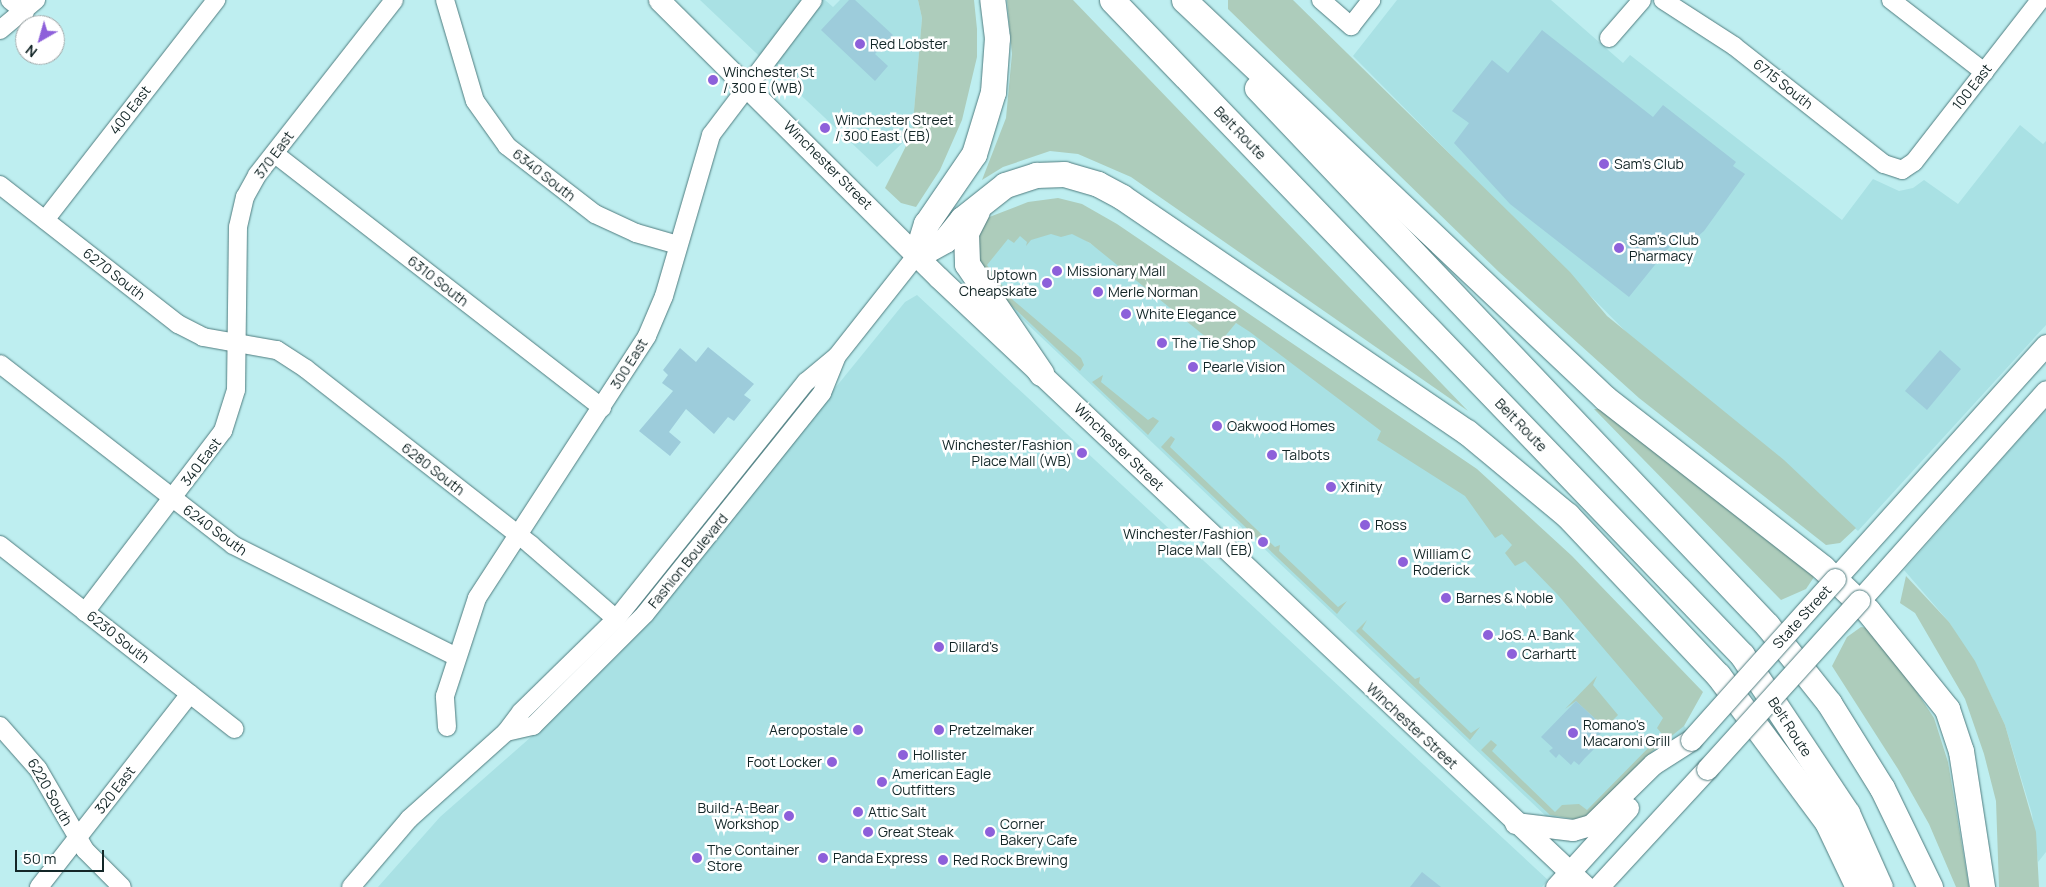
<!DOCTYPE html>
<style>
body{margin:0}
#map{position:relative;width:2046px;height:887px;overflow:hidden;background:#beeef0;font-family:Manrope,sans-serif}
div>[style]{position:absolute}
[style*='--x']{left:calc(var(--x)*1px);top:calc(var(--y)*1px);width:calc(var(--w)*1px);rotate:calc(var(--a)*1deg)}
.built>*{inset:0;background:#a9e1e4}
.green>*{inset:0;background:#adccbb}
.building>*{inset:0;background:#9dccdb}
.roads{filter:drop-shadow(0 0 1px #4f7c7f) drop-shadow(0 0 1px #4f7c7f)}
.minor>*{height:18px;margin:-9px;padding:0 9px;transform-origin:9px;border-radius:9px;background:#fff}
.major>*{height:21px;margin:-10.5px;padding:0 10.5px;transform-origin:10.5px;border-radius:10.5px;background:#fff}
.highway>*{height:25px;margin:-12.5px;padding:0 12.5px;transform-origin:12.5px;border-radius:12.5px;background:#fff}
.bridges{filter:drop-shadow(0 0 1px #4f7c7f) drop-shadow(0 0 1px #4f7c7f)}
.major-bridge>*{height:21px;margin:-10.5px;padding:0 10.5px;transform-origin:10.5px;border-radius:10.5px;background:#fff}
.dots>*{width:14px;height:14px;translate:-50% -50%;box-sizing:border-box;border:2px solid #fff;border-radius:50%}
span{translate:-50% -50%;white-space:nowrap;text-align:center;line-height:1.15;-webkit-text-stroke:5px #fff;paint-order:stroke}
.poi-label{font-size:14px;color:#132627}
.left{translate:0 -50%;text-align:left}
.right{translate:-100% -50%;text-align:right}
.street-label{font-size:14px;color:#132627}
.north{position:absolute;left:15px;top:15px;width:50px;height:50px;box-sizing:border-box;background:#fff;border:1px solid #a1a8a9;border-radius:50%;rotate:218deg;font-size:14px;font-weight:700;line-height:20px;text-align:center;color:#132627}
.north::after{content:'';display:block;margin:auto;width:18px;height:22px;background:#8d60da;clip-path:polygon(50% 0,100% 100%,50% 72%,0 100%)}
.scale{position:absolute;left:15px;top:850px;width:89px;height:22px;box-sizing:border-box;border:2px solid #132627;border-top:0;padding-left:6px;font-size:15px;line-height:18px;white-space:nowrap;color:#132627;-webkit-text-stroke:4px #fff;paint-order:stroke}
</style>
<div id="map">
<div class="built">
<i style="clip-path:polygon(700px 0,825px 0,833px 7px,840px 0,918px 0,922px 18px,912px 134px,877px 167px)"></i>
<i style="clip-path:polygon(1397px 0,1551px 0,1623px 63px,1630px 55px,1842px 220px,1873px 179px,1899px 191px,1913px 188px,1924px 180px,1958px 204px,2020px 125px,2043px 144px,2046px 141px,2046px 325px,1858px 531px,1646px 352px,1353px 56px)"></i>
<i style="clip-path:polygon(1060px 224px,1228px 332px,1236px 323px,1249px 329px,1465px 492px,1686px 728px,1602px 811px,1548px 818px,981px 280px,986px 253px,1001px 234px)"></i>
<i style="clip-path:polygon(917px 295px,1548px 880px,1542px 887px,378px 887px,440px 817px,548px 722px,619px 654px,905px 302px)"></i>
<i style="clip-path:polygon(2046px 409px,2046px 852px,2038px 862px,2032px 814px,2005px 725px,1986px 685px,1949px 622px,1904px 570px)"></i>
</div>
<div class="green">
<i style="clip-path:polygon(918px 0,974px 0,977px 29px,977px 57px,962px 120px,940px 170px,916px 207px,901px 203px,885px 188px,912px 134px,922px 18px)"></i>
<i style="clip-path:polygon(1007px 0,1073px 0,1468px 411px,1131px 177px,1078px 154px,1050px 151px,1003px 167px,982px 180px,1006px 118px,1012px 54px)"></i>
<i style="clip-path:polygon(1228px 0,1293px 0,1570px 272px,1607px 316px,1784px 460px,1856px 528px,1840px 543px,1826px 545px,1639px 398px,1499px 272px,1228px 9px)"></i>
<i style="clip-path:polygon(1058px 198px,1082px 204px,1117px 224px,1477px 469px,1572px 556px,1703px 692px,1684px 726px,1649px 754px,1584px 821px,1550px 815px,1481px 750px,1491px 740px,1497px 745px,1492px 751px,1555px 812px,1562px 805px,1579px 804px,1587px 810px,1662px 734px,1657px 728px,1663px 718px,1557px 594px,1525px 561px,1515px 566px,1505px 553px,1512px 545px,1502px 534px,1495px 538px,1465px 496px,1377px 440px,1381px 431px,1250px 332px,1236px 323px,1217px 346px,1090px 243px,1072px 234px,1061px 237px,1051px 234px,1031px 240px,1026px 246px,1027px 242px,1020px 236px,1014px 243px,1008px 239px,987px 265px,1013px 300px,1081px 358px,1084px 365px,1080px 371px,986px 281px,971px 250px,979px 221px,1028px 202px)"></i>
<i style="clip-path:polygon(1103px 375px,1101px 382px,1148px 420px,1153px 417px,1159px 421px,1148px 435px,1092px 382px)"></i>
<i style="clip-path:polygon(1594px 409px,1599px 409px,1814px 577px,1806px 589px,1781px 600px)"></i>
<i style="clip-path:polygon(1171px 436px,1175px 439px,1170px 447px,1275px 547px,1280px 545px,1279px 551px,1338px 607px,1347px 601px,1337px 614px,1161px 447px)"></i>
<i style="clip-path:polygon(1906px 576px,1949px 622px,1975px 661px,2005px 725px,2036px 832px,2039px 887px,1999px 887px,1996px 801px,1984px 754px,1965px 699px,1915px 613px,1900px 603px)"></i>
<i style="clip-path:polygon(1367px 620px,1362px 629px,1415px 679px,1420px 677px,1419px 683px,1471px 733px,1480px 727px,1470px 740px,1356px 631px)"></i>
<i style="clip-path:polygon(1861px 627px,1868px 628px,1897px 662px,1934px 718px,1948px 762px,1969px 887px,1956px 887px,1929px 824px,1898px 769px,1832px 666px,1847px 637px)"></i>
<i style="clip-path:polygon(1597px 676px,1593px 685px,1618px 715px,1605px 728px,1576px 701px,1565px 709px)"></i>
</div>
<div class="building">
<i style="clip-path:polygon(849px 0,855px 0,893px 35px,875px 54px,888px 66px,875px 81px,821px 30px)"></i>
<i style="clip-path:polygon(1542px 30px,1653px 117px,1663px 105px,1736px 162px,1733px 166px,1745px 174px,1704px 231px,1685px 247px,1675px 240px,1629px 297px,1510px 204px,1454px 143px,1469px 123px,1452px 111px,1492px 60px,1508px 73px)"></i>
<i style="clip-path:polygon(708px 347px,754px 384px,744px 395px,751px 400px,734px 421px,728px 417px,714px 434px,686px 409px,669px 432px,681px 442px,670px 456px,639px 431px,673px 391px,662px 383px,668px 375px,663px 370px,680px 348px,696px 362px)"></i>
<i style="clip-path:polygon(1940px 350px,1961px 369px,1927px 410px,1905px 391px)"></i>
<i style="clip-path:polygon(1576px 701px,1605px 728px,1596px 739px,1600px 743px,1585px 758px,1579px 765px,1574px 761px,1571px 765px,1559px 754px,1556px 758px,1549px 751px,1553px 748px,1541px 737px)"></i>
<i style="clip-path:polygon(1422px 872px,1441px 887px,1410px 887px)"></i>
</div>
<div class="roads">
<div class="minor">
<i style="--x:10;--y:0;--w:19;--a:39"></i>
<i style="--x:445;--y:0;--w:105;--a:73.5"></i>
<i style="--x:475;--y:101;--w:55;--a:54.6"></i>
<i style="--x:507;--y:146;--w:111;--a:37.7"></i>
<i style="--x:595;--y:214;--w:45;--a:24.9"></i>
<i style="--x:636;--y:233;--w:44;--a:15.9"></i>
<i style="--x:1321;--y:0;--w:40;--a:41"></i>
<i style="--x:1351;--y:26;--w:33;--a:-52"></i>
<i style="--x:1663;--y:0;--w:85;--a:32.9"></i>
<i style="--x:1734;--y:46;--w:191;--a:38.2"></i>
<i style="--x:1884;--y:164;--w:19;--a:18"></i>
<i style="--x:1902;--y:170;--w:14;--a:-34"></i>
<i style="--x:1914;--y:162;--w:205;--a:-52.1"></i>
<i style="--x:1891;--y:0;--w:118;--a:37.7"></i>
<i style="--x:0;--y:30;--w:47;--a:-39.8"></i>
<i style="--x:1609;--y:38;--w:50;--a:-49"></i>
<i style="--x:275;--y:154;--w:414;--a:37.8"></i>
<i style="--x:0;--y:185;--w:226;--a:38"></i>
<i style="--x:178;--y:324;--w:28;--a:27"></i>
<i style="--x:203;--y:337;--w:75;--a:10"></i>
<i style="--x:277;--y:350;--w:35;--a:33"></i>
<i style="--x:306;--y:369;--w:286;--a:38"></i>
<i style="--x:531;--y:545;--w:113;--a:41"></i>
<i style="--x:45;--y:220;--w:279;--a:-52.1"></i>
<i style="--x:0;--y:364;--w:295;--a:37.8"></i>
<i style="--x:233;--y:545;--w:248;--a:26.6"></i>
<i style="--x:0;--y:545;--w:298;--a:38.1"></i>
<i style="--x:85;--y:612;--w:228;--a:-52.7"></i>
<i style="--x:223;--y:431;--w:43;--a:-72.4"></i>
<i style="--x:236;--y:390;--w:163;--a:-89.3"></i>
<i style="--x:238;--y:227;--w:31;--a:-77"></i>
<i style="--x:245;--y:197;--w:25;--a:-61"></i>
<i style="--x:257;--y:175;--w:222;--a:-51.9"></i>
<i style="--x:0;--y:726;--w:57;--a:48.5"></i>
<i style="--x:38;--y:769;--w:94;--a:59.9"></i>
<i style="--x:85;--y:850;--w:52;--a:45"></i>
<i style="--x:447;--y:727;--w:31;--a:-94"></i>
<i style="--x:445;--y:696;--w:103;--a:-71.9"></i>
<i style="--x:477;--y:598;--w:312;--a:-57"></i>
<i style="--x:647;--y:336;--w:43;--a:-67"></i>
<i style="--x:664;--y:296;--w:168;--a:-73.7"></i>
<i style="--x:711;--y:135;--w:169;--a:-52.9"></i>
<i style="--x:506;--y:732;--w:28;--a:-13"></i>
<i style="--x:533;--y:726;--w:158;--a:-45"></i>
<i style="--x:645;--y:614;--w:283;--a:-51.3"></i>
<i style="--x:822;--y:393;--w:37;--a:-68"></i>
<i style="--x:39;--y:887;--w:245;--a:-52"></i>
<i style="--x:351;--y:887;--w:89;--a:-49.5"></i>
<i style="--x:409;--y:819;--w:130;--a:-41.9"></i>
<i style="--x:506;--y:732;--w:25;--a:-53"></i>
<i style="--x:521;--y:712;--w:133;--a:-44.4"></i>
<i style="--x:616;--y:619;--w:304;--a:-51.3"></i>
<i style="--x:806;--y:382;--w:40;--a:-40"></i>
<i style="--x:837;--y:356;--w:127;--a:-51.7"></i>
</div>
<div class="major">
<i style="--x:659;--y:0;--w:393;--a:44.8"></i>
<i style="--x:938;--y:277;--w:890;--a:43.27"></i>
<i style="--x:1835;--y:579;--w:315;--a:-48"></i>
<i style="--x:1859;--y:601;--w:281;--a:-48.3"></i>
<i style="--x:1515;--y:823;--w:58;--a:6.9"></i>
<i style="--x:1573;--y:830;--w:19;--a:-16"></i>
<i style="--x:1591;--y:825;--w:87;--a:-44.5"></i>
<i style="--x:1653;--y:764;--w:45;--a:-32.3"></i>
<i style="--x:1556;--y:887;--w:107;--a:-47.7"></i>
<i style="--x:1598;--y:887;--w:161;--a:-47.3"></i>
</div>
<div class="highway">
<i style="--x:1112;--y:0;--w:909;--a:46.11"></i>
<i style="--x:1742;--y:655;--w:190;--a:56.4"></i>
<i style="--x:1847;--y:813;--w:81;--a:66"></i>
<i style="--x:1184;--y:0;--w:579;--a:43.39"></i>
<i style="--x:1605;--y:398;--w:276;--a:37.9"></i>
<i style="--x:1823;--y:568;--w:62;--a:43.7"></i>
<i style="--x:1868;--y:611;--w:126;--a:51.1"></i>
<i style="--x:1947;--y:709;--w:44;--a:71.6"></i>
<i style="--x:1961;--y:751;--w:138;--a:81.2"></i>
<i style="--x:1257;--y:88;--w:741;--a:46.48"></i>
<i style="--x:1767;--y:625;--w:100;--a:51.5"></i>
<i style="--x:1829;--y:703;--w:100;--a:58.1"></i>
<i style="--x:1882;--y:788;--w:110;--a:64.1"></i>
<i style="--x:977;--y:211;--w:25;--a:117"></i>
<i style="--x:966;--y:233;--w:31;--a:88"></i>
<i style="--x:967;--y:264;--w:132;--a:55.8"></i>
<i style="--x:916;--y:256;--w:33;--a:-29"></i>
<i style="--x:945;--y:240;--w:27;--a:-51"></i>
<i style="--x:962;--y:219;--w:55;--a:-38.3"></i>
<i style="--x:1005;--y:185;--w:33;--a:-18"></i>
<i style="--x:1036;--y:175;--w:28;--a:-2"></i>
<i style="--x:1064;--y:174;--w:35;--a:16"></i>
<i style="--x:1098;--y:184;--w:27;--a:28"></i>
<i style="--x:1122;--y:197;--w:417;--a:34.3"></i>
<i style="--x:1467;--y:432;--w:130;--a:39.7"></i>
<i style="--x:1567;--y:515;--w:220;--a:46.7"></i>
<i style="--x:1718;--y:675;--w:183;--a:53.4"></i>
<i style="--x:1827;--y:822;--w:72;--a:64.5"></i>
<i style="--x:916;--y:256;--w:34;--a:-73"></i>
<i style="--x:926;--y:224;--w:85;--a:-55.6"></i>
<i style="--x:974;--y:154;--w:65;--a:-73"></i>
<i style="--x:993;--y:92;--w:54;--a:-85.8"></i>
<i style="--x:997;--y:38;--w:38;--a:-97"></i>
</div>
</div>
<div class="bridges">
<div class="major-bridge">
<i style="--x:1691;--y:740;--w:216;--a:-48.2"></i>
<i style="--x:1707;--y:769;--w:227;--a:-47.9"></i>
</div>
</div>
<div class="dots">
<i style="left:860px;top:44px;background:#8d60da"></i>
<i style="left:713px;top:80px;background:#8d60da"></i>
<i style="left:825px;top:128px;background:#8d60da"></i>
<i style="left:1604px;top:164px;background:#8d60da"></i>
<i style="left:1619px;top:248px;background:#8d60da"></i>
<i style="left:1057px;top:271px;background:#8d60da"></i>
<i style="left:1047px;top:283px;background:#8d60da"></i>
<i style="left:1098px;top:292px;background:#8d60da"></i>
<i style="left:1126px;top:314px;background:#8d60da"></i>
<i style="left:1162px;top:343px;background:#8d60da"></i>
<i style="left:1193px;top:367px;background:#8d60da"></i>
<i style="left:1217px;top:426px;background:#8d60da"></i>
<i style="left:1082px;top:453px;background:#8d60da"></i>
<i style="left:1272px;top:455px;background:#8d60da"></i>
<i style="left:1331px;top:487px;background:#8d60da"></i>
<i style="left:1365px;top:525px;background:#8d60da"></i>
<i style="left:1263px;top:542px;background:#8d60da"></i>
<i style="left:1403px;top:562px;background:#8d60da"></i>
<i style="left:1446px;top:598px;background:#8d60da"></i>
<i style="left:1488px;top:635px;background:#8d60da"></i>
<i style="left:939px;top:647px;background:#8d60da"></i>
<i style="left:1512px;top:654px;background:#8d60da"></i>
<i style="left:858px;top:730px;background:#8d60da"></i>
<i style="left:939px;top:730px;background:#8d60da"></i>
<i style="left:1573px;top:733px;background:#8d60da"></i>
<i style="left:903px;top:755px;background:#8d60da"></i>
<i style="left:832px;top:762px;background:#8d60da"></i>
<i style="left:882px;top:782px;background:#8d60da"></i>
<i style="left:858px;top:812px;background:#8d60da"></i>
<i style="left:789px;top:816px;background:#8d60da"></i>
<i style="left:868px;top:832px;background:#8d60da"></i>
<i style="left:990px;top:832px;background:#8d60da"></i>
<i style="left:697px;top:858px;background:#8d60da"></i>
<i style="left:823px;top:858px;background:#8d60da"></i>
<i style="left:943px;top:860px;background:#8d60da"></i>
</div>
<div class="poi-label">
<span class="left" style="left:870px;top:44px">Red Lobster</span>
<span class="left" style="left:723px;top:80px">Winchester St<br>/ 300 E (WB)</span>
<span class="left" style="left:835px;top:128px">Winchester Street<br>/ 300 East (EB)</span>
<span class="left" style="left:1614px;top:164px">Sam's Club</span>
<span class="left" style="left:1629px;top:248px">Sam's Club<br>Pharmacy</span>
<span class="left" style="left:1067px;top:271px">Missionary Mall</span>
<span class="right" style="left:1037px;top:283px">Uptown<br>Cheapskate</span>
<span class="left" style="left:1108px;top:292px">Merle Norman</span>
<span class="left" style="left:1136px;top:314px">White Elegance</span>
<span class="left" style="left:1172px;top:343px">The Tie Shop</span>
<span class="left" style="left:1203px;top:367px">Pearle Vision</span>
<span class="left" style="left:1227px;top:426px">Oakwood Homes</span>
<span class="right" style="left:1072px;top:453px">Winchester/Fashion<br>Place Mall (WB)</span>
<span class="left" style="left:1282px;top:455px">Talbots</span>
<span class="left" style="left:1341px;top:487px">Xfinity</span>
<span class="left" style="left:1375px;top:525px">Ross</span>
<span class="right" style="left:1253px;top:542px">Winchester/Fashion<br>Place Mall (EB)</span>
<span class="left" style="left:1413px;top:562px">William C<br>Roderick</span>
<span class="left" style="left:1456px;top:598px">Barnes &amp; Noble</span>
<span class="left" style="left:1498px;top:635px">JoS. A. Bank</span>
<span class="left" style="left:949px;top:647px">Dillard's</span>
<span class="left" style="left:1522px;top:654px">Carhartt</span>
<span class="left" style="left:1583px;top:733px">Romano's<br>Macaroni Grill</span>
<span class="right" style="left:848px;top:730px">Aeropostale</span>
<span class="left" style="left:949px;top:730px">Pretzelmaker</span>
<span class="left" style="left:913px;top:755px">Hollister</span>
<span class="right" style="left:822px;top:762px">Foot Locker</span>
<span class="left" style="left:892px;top:782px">American Eagle<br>Outfitters</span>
<span class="right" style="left:779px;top:816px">Build-A-Bear<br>Workshop</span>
<span class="left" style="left:868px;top:812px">Attic Salt</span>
<span class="left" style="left:1000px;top:832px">Corner<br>Bakery Cafe</span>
<span class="left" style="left:878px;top:832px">Great Steak</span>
<span class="left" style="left:707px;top:858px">The Container<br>Store</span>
<span class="left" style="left:833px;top:858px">Panda Express</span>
<span class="left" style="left:953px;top:860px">Red Rock Brewing</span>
</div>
<div class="street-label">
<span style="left:1783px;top:84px;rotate:38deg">6715 South</span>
<span style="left:1972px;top:87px;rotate:-52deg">100 East</span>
<span style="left:130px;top:110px;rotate:-52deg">400 East</span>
<span style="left:1240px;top:133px;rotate:46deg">Belt Route</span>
<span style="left:274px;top:155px;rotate:-53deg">370 East</span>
<span style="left:828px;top:165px;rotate:45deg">Winchester Street</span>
<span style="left:544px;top:175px;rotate:38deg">6340 South</span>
<span style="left:114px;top:274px;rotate:38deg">6270 South</span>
<span style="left:438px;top:281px;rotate:38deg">6310 South</span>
<span style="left:629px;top:364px;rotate:-58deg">300 East</span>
<span style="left:1521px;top:425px;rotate:46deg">Belt Route</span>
<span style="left:1119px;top:447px;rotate:44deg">Winchester Street</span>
<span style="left:201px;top:462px;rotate:-53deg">340 East</span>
<span style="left:433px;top:469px;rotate:38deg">6280 South</span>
<span style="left:215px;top:530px;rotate:36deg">6240 South</span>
<span style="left:688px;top:561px;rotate:-51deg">Fashion Boulevard</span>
<span style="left:1802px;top:617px;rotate:-48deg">State Street</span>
<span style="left:118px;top:637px;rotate:38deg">6230 South</span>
<span style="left:1412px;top:726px;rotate:43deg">Winchester Street</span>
<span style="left:1790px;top:727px;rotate:57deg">Belt Route</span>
<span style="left:115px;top:790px;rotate:-52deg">320 East</span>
<span style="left:50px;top:792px;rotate:60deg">6220 South</span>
</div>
<div class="north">N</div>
<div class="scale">50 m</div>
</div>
